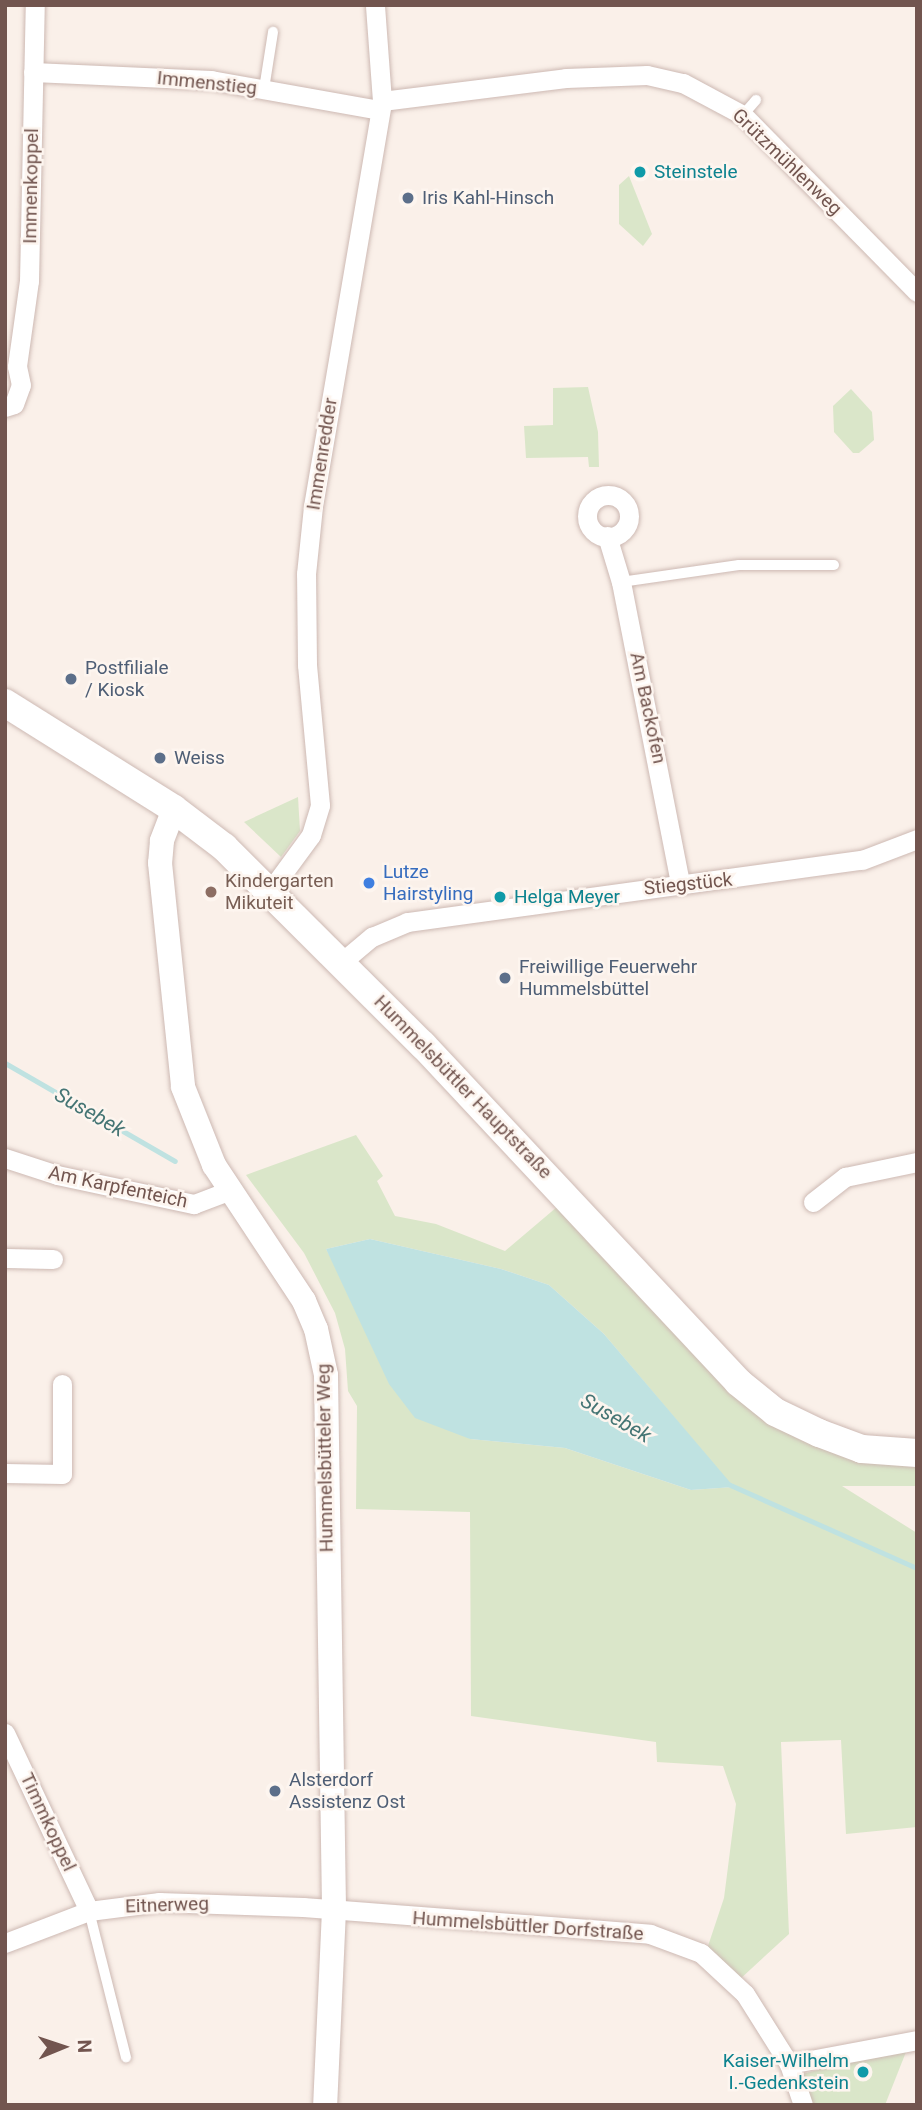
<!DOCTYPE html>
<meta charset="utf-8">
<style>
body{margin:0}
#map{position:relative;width:922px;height:2110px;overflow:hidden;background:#faf0e9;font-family:Roboto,sans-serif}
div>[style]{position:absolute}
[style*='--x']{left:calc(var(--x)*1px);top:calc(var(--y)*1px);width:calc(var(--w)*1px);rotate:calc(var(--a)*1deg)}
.green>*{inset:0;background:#dae6c9}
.water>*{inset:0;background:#bfe2e1}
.stream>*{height:5px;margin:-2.5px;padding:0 2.5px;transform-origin:2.5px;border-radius:2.5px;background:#bfe2e1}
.roads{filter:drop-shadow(0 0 2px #cdb9b3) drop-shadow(0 0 2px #cdb9b3)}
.service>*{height:10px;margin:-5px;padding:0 5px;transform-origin:5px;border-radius:5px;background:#fff}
.minor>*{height:19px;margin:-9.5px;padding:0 9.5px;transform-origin:9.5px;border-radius:9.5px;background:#fff}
.minor>.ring{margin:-9.5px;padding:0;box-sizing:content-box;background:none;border:19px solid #fff;border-radius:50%}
.tertiary>*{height:24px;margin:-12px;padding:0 12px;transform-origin:12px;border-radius:12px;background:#fff}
.secondary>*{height:28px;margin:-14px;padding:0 14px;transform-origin:14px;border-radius:14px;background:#fff}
.dots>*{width:19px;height:19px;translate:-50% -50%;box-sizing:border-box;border:4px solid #fdf5ef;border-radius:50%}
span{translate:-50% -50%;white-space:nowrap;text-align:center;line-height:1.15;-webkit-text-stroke:5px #fdf5ef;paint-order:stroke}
.street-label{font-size:19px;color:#72554f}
.culture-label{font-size:19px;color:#0d838f}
.left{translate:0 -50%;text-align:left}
.right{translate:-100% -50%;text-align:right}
.service-label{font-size:19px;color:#4e5e75}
.shop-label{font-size:19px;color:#366cbe}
.education-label{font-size:19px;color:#785e54}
.water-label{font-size:21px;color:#457574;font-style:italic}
.frame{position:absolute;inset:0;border:7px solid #72554f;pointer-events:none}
.north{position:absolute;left:28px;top:2012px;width:70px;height:70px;-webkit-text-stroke:5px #fdf5ef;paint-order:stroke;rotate:88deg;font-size:19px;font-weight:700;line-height:28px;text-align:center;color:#72554f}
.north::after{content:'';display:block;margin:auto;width:24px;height:32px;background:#72554f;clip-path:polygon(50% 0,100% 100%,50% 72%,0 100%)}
</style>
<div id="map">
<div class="green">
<i style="clip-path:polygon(629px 176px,652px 234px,643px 246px,619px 224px,619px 185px)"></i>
<i style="clip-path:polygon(588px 387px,598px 432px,599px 467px,589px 467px,588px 457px,526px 458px,524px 426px,553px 425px,553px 388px)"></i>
<i style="clip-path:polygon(851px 389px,872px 412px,874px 440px,859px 453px,853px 453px,834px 432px,833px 406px)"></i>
<i style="clip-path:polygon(298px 797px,300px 831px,281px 857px,244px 822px)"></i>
<i style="clip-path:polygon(evenodd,356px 1135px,383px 1176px,377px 1181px,395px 1216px,436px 1224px,505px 1251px,564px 1201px,775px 1414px,917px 1453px,917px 1486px,842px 1486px,917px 1533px,917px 1827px,846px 1834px,841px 1740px,781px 1742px,789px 1934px,739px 1980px,706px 1952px,724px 1898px,736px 1804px,723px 1766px,657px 1762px,656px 1742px,471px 1716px,470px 1512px,356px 1509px,357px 1406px,348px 1391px,345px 1349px,335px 1313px,304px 1253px,246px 1175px,356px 1135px,370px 1239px,501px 1269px,549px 1285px,604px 1334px,733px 1487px,691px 1490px,565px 1448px,470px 1439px,357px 1308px,326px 1249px,370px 1239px)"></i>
<i style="clip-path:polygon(908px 2047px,885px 2105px,809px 2105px,798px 2075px)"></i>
</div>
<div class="water">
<i style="clip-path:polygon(370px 1239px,501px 1269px,549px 1285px,604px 1334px,734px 1487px,691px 1490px,565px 1448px,470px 1439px,415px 1418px,389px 1384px,326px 1249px)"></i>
</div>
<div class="stream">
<i style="--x:5;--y:1063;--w:196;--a:30"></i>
<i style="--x:728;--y:1484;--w:207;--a:24"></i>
</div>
<div class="roads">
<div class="service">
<i style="--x:264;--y:89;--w:58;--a:-81"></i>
<i style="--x:743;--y:115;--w:20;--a:-49"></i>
<i style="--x:621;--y:582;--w:119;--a:-8.2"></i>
<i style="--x:739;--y:565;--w:95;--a:0"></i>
<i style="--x:89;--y:1911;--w:151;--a:75.8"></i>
</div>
<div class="minor">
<i style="--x:33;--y:72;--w:178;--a:2.6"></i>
<i style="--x:211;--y:80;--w:171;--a:10.1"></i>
<i style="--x:382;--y:101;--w:185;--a:-7.1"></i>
<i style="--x:566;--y:78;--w:81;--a:-2.1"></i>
<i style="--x:647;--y:75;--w:37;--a:13"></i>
<i style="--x:683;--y:83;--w:68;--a:28.1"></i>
<i style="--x:743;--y:115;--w:248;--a:45.5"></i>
<i style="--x:5;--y:407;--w:9;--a:-18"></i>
<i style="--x:14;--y:404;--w:20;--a:-70"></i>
<i style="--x:21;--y:385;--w:19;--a:-102"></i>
<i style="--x:17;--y:366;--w:86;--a:-82"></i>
<i style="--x:29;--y:281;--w:276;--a:-88.8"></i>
<i class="ring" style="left:587px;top:495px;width:23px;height:23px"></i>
<i style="--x:607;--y:536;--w:48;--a:73.1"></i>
<i style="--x:621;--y:582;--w:306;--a:78.9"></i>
<i style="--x:270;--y:891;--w:69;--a:-53.8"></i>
<i style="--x:311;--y:835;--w:31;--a:-73"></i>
<i style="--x:320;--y:805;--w:141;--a:-95.3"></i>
<i style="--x:307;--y:665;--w:91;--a:-90.6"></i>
<i style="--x:306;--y:574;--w:68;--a:-84.1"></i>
<i style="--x:313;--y:506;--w:411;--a:-80.3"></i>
<i style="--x:382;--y:101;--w:96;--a:-94.2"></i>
<i style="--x:343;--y:961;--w:38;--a:-40"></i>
<i style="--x:372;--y:937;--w:38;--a:-23"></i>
<i style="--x:407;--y:922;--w:459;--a:-7.8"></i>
<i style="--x:862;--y:860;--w:59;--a:-20.9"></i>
<i style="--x:5;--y:1158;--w:55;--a:18.1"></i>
<i style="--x:57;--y:1175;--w:140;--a:12"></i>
<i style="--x:194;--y:1204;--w:39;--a:-21"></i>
<i style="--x:813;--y:1202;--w:41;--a:-38"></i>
<i style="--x:845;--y:1177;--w:74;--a:-11.8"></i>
<i style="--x:5;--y:1258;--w:48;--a:1.2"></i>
<i style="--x:5;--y:1473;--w:57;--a:1"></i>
<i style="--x:62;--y:1474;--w:90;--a:-90"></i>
<i style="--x:5;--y:1733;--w:197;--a:64.7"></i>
<i style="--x:5;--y:1943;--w:90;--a:-20.9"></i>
<i style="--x:89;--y:1911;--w:71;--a:-7.3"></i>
<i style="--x:159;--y:1902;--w:144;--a:2"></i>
<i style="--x:303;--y:1907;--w:348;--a:4.4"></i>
<i style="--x:650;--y:1934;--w:54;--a:20.4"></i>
<i style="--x:701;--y:1953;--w:60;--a:43"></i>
<i style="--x:745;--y:1994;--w:83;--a:57.8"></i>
<i style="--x:789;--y:2064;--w:43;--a:71.1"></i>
<i style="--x:789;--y:2064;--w:130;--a:-10.6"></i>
</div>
<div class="tertiary">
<i style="--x:174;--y:809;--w:34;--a:111"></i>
<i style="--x:162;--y:841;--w:22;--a:95"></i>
<i style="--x:160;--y:863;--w:225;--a:84.1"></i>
<i style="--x:183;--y:1087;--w:84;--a:68.3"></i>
<i style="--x:214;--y:1165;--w:163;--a:56.5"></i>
<i style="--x:304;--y:1301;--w:30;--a:67"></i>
<i style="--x:316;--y:1329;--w:47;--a:77.7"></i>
<i style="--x:326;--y:1375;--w:535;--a:89.14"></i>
<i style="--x:334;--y:1910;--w:195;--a:92.6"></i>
</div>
<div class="secondary">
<i style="--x:5;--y:703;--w:199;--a:32.1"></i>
<i style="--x:174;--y:809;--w:63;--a:37.2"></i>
<i style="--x:224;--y:847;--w:281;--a:44.9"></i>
<i style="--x:423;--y:1045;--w:461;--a:46.9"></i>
<i style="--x:738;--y:1382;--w:48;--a:39"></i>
<i style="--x:775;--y:1412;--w:49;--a:25.5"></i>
<i style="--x:819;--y:1433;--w:46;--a:20.4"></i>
<i style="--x:862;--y:1449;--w:55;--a:4.2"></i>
</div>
</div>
<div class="dots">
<i style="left:640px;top:172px;background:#0f9aa8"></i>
<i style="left:408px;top:198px;background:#5c6f8a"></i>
<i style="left:71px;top:679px;background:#5c6f8a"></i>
<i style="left:160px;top:758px;background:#5c6f8a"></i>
<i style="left:369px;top:883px;background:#3f7fe0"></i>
<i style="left:211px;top:892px;background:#8d6e63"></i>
<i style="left:500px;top:897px;background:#0f9aa8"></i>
<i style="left:505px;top:978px;background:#5c6f8a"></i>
<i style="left:275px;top:1791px;background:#5c6f8a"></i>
<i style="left:863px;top:2072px;background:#0f9aa8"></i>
</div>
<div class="street-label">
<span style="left:207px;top:83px;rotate:6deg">Immenstieg</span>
<span style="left:787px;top:162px;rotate:44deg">Grützmühlenweg</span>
<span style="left:31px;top:186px;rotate:-89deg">Immenkoppel</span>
<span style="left:322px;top:454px;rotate:-81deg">Immenredder</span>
<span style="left:648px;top:708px;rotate:78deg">Am Backofen</span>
<span style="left:688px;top:884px;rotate:-6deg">Stiegstück</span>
<span style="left:463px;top:1087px;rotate:46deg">Hummelsbüttler Hauptstraße</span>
<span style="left:118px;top:1187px;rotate:12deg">Am Karpfenteich</span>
<span style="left:325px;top:1458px;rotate:-91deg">Hummelsbütteler Weg</span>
<span style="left:48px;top:1822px;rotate:65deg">Timmkoppel</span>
<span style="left:167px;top:1905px;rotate:-2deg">Eitnerweg</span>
<span style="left:528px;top:1926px;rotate:4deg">Hummelsbüttler Dorfstraße</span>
</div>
<div class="culture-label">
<span class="left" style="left:654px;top:172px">Steinstele</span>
<span class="left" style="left:514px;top:897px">Helga Meyer</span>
<span class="right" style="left:849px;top:2072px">Kaiser-Wilhelm<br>I.-Gedenkstein</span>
</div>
<div class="service-label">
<span class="left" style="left:422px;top:198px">Iris Kahl-Hinsch</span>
<span class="left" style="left:85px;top:679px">Postfiliale<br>/ Kiosk</span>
<span class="left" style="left:174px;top:758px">Weiss</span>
<span class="left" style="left:519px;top:978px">Freiwillige Feuerwehr<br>Hummelsbüttel</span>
<span class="left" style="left:289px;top:1791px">Alsterdorf<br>Assistenz Ost</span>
</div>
<div class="shop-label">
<span class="left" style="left:383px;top:883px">Lutze<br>Hairstyling</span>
</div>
<div class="education-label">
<span class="left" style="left:225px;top:892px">Kindergarten<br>Mikuteit</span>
</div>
<div class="water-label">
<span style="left:90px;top:1112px;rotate:30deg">Susebek</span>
<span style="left:616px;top:1418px;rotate:30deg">Susebek</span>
</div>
<div class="frame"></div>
<div class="north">N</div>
</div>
